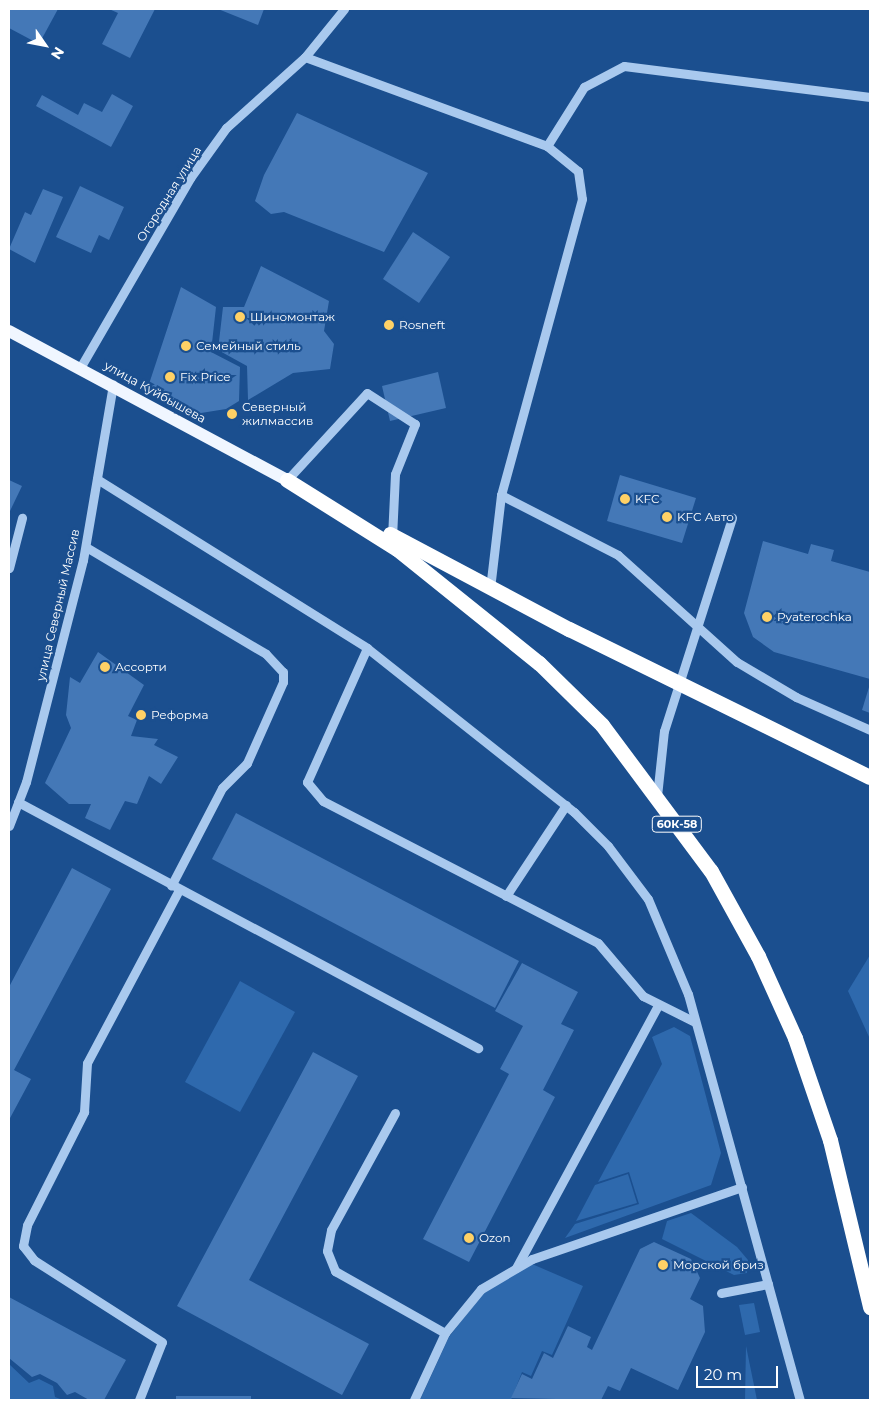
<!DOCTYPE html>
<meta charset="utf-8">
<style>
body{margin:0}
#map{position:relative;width:879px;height:1409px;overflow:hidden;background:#1b4f8f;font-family:Montserrat,sans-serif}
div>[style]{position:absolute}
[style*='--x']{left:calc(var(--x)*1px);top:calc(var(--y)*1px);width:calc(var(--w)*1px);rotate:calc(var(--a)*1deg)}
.green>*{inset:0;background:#2e69ad}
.building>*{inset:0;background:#4478b7}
.minor>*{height:9px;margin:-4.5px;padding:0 4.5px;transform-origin:4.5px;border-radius:4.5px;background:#a9c9ee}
.major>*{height:12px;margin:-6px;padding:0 6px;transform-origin:6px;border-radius:6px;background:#f0f6ff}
.highway>*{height:15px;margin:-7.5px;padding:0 7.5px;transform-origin:7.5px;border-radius:7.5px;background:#fff}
.dots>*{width:14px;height:14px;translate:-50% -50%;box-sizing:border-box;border:2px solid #1b4f8f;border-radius:50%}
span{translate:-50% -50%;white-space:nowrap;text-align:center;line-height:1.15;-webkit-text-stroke:4.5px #1b4f8f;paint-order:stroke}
.shield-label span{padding:1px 4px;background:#1b4f8f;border:1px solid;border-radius:4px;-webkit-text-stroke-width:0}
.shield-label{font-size:11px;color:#fff;font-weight:700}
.street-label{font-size:12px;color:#fff}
.poi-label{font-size:12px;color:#fff}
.left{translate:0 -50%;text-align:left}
.frame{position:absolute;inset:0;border:10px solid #fff;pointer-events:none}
.north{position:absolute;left:20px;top:20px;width:50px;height:50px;-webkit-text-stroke:4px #1b4f8f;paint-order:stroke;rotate:123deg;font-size:14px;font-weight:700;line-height:20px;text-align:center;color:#fff}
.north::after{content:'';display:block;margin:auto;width:18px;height:22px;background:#fff;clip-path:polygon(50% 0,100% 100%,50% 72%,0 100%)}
.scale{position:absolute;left:696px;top:1366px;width:82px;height:22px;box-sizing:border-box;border:2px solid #fff;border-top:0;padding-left:6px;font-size:15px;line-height:18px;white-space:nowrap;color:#fff;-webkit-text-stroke:4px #1b4f8f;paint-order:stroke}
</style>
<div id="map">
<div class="green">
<i style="clip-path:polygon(870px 955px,870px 1039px,848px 991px)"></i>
<i style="clip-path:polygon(240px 981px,295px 1012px,240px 1112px,185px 1082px)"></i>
<i style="clip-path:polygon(674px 1027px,690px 1036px,721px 1153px,711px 1185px,565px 1238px,575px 1224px,639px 1204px,629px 1172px,598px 1182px,662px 1064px,652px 1037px)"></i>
<i style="clip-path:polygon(628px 1174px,637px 1203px,576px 1221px,595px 1185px)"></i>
<i style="clip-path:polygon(691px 1213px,737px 1247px,748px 1260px,747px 1273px,734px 1275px,662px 1239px,667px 1221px)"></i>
<i style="clip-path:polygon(532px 1264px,583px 1286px,552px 1355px,542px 1351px,531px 1376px,522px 1372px,511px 1400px,420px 1400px,449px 1337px,483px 1293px)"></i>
<i style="clip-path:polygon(754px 1303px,760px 1332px,745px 1335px,739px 1305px)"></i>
<i style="clip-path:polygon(746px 1346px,757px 1400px,745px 1400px)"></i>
<i style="clip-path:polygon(9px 1364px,29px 1383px,39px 1379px,53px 1386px,55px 1397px,63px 1400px,9px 1400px)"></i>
</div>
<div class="building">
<i style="clip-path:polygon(9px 9px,58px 9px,39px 44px,9px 28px)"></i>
<i style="clip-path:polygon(109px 9px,155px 9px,130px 58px,102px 44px,118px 13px)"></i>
<i style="clip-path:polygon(218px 9px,264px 9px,258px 25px)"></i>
<i style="clip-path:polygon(112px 94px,133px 106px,111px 147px,36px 106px,42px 95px,78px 115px,84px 103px,102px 112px)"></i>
<i style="clip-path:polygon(297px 113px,428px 173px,384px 252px,284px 212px,271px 214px,255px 201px,264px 175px)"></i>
<i style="clip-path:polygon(80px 186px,124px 207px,109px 240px,99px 235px,91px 253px,56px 237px)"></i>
<i style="clip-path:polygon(43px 189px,63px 197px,35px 263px,9px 249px,25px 212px,31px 215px)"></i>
<i style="clip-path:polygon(413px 232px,450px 257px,419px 303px,383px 279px)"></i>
<i style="clip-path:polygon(261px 266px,329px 301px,324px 331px,334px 344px,330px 369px,293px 373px,248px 400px,247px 366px,218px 350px,223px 307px,244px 307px)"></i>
<i style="clip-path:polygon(181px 287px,216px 307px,211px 352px,240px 367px,239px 401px,226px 409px,201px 413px,178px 405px,149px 384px)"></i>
<i style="clip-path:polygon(438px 372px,446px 408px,390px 421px,382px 386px)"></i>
<i style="clip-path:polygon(620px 475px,696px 498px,682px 543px,607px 521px)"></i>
<i style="clip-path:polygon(9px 480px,22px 486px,10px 511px,9px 511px)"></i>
<i style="clip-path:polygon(763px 541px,808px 554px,811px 544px,834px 550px,831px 561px,870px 572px,870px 679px,774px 652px,753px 637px,744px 613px)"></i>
<i style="clip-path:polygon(98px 652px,144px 685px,128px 716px,137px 720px,131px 736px,158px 739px,154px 745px,178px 757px,161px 784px,149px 776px,137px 804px,125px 801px,110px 830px,85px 818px,91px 804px,69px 804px,45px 783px,71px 728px,66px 715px,70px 677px,80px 683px)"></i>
<i style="clip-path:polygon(870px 684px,870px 713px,862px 710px)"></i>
<i style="clip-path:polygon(236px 813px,519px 961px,495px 1008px,212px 859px)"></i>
<i style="clip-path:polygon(72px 868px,111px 889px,14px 1070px,31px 1079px,9px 1120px,9px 987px)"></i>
<i style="clip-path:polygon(522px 963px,578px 992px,561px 1024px,574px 1030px,543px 1090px,555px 1097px,469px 1262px,423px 1239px,509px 1074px,500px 1069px,523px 1026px,495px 1011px)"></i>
<i style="clip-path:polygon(313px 1052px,358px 1076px,249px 1280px,369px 1344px,342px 1395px,177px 1306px)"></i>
<i style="clip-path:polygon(654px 1242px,691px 1259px,700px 1278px,690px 1299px,703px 1306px,705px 1332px,678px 1390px,631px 1368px,620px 1391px,608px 1386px,601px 1400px,511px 1398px,522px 1374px,532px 1379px,544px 1353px,553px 1358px,568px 1326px,591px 1337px,587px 1347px,592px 1350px,640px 1249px)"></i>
<i style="clip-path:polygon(9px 1297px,126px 1360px,104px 1400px,89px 1400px,75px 1392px,67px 1395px,57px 1383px,40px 1374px,32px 1377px,9px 1358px)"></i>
<i style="clip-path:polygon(176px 1396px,251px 1396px,251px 1400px,176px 1400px)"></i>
</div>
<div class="minor">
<i style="--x:305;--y:57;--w:258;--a:20.2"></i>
<i style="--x:547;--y:146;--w:40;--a:39"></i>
<i style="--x:578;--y:171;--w:28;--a:82"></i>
<i style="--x:582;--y:199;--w:307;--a:105.3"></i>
<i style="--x:501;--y:495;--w:94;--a:96.7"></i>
<i style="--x:547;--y:146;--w:70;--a:-57.9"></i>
<i style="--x:584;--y:87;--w:45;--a:-27.7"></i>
<i style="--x:624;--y:66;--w:248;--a:7.2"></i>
<i style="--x:80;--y:368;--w:220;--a:-59.9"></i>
<i style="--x:190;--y:178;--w:62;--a:-54.2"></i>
<i style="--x:226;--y:128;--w:106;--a:-41.9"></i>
<i style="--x:305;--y:57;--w:62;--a:-50.9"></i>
<i style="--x:97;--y:479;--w:319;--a:32"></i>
<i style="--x:367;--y:648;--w:264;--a:38.4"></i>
<i style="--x:574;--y:812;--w:48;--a:45"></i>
<i style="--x:608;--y:846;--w:66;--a:53"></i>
<i style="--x:648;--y:899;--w:103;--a:67.2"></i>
<i style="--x:688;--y:994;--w:421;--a:74.6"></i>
<i style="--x:287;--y:480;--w:118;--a:-47.4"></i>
<i style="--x:367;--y:393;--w:57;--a:32.9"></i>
<i style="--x:415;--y:424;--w:54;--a:111.8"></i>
<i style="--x:395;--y:474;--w:63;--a:92.7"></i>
<i style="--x:501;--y:495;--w:131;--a:27.1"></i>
<i style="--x:618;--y:555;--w:160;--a:42"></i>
<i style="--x:737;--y:662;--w:69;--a:30.7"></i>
<i style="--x:796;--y:697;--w:81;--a:24"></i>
<i style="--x:86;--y:547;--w:209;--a:30.7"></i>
<i style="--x:266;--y:654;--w:25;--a:47"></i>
<i style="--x:283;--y:672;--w:10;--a:90"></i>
<i style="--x:283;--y:682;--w:89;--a:114"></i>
<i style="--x:247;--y:763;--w:35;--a:135"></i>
<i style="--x:222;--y:788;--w:110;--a:117.5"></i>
<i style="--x:9;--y:568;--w:52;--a:-75.4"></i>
<i style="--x:367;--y:648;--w:147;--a:114.1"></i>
<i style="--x:307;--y:782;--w:25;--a:50"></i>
<i style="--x:323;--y:801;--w:309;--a:27.3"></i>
<i style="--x:598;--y:943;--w:70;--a:49.7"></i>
<i style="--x:643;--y:996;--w:58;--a:26.6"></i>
<i style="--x:657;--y:796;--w:65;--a:-83.9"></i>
<i style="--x:664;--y:731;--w:224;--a:-72.3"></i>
<i style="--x:18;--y:802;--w:522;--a:28.14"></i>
<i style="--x:9;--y:826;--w:47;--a:-68.9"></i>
<i style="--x:26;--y:782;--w:229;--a:-75.6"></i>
<i style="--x:83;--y:560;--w:178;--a:-80.3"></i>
<i style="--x:506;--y:896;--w:109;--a:-56.6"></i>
<i style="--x:395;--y:1113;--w:133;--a:118.7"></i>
<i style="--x:331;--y:1230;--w:21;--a:101"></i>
<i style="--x:327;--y:1251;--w:22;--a:68"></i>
<i style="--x:335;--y:1271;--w:126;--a:29.4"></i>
<i style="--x:516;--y:1268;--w:299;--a:-61.6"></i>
<i style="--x:721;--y:1293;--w:48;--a:-10.8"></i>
<i style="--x:139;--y:1400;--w:62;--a:-68.4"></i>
<i style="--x:162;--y:1342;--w:152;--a:-147.4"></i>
<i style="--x:34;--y:1260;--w:18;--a:-128"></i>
<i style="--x:23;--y:1246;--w:21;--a:-79"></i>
<i style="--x:27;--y:1225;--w:127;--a:-63.2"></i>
<i style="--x:84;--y:1112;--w:49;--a:-86.5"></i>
<i style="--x:87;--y:1063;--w:196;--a:-62"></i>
<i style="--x:414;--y:1400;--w:74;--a:-65.2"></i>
<i style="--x:445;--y:1333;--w:57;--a:-50.7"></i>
<i style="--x:481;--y:1289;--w:59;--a:-30.5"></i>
<i style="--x:532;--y:1259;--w:222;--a:-18.9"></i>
</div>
<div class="major">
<i style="--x:9;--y:331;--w:315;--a:28.2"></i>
</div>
<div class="highway">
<i style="--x:287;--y:480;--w:130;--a:32.1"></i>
<i style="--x:397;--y:549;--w:182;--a:38.8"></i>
<i style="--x:539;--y:663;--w:88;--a:44.5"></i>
<i style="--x:602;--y:725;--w:182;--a:53.3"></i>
<i style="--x:711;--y:871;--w:97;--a:61.1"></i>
<i style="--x:758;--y:956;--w:90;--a:65.7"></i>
<i style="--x:795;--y:1038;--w:108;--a:71.1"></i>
<i style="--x:830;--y:1140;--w:172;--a:76.5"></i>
<i style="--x:390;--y:534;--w:203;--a:28"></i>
<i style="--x:569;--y:629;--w:335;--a:26.2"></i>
</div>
<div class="dots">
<i style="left:240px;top:317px;background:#ffd166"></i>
<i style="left:389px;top:325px;background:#ffd166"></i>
<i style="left:186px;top:346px;background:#ffd166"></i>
<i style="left:170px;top:377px;background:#ffd166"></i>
<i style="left:232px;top:414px;background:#ffd166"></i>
<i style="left:625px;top:499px;background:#ffd166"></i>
<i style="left:667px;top:517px;background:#ffd166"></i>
<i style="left:767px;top:617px;background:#ffd166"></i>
<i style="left:105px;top:667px;background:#ffd166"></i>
<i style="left:141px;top:715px;background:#ffd166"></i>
<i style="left:469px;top:1238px;background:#ffd166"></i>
<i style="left:663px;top:1265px;background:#ffd166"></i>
</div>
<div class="shield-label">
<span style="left:677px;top:824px">60К-58</span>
</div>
<div class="street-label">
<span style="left:169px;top:194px;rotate:-58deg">Огородная улица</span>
<span style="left:155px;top:392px;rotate:29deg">улица Куйбышева</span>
<span style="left:58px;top:605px;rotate:-77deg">улица Северный Массив</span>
</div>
<div class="poi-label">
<span class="left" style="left:250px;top:317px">Шиномонтаж</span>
<span class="left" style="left:399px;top:325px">Rosneft</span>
<span class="left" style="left:196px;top:346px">Семейный стиль</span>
<span class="left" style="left:180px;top:377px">Fix Price</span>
<span class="left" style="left:242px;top:414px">Северный<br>жилмассив</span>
<span class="left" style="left:635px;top:499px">KFC</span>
<span class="left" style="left:677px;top:517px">KFC Авто</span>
<span class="left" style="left:777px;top:617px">Pyaterochka</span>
<span class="left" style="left:115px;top:667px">Ассорти</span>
<span class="left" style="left:151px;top:715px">Реформа</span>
<span class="left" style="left:479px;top:1238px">Ozon</span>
<span class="left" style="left:673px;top:1265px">Морской бриз</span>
</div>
<div class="frame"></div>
<div class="north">N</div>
<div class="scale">20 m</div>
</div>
